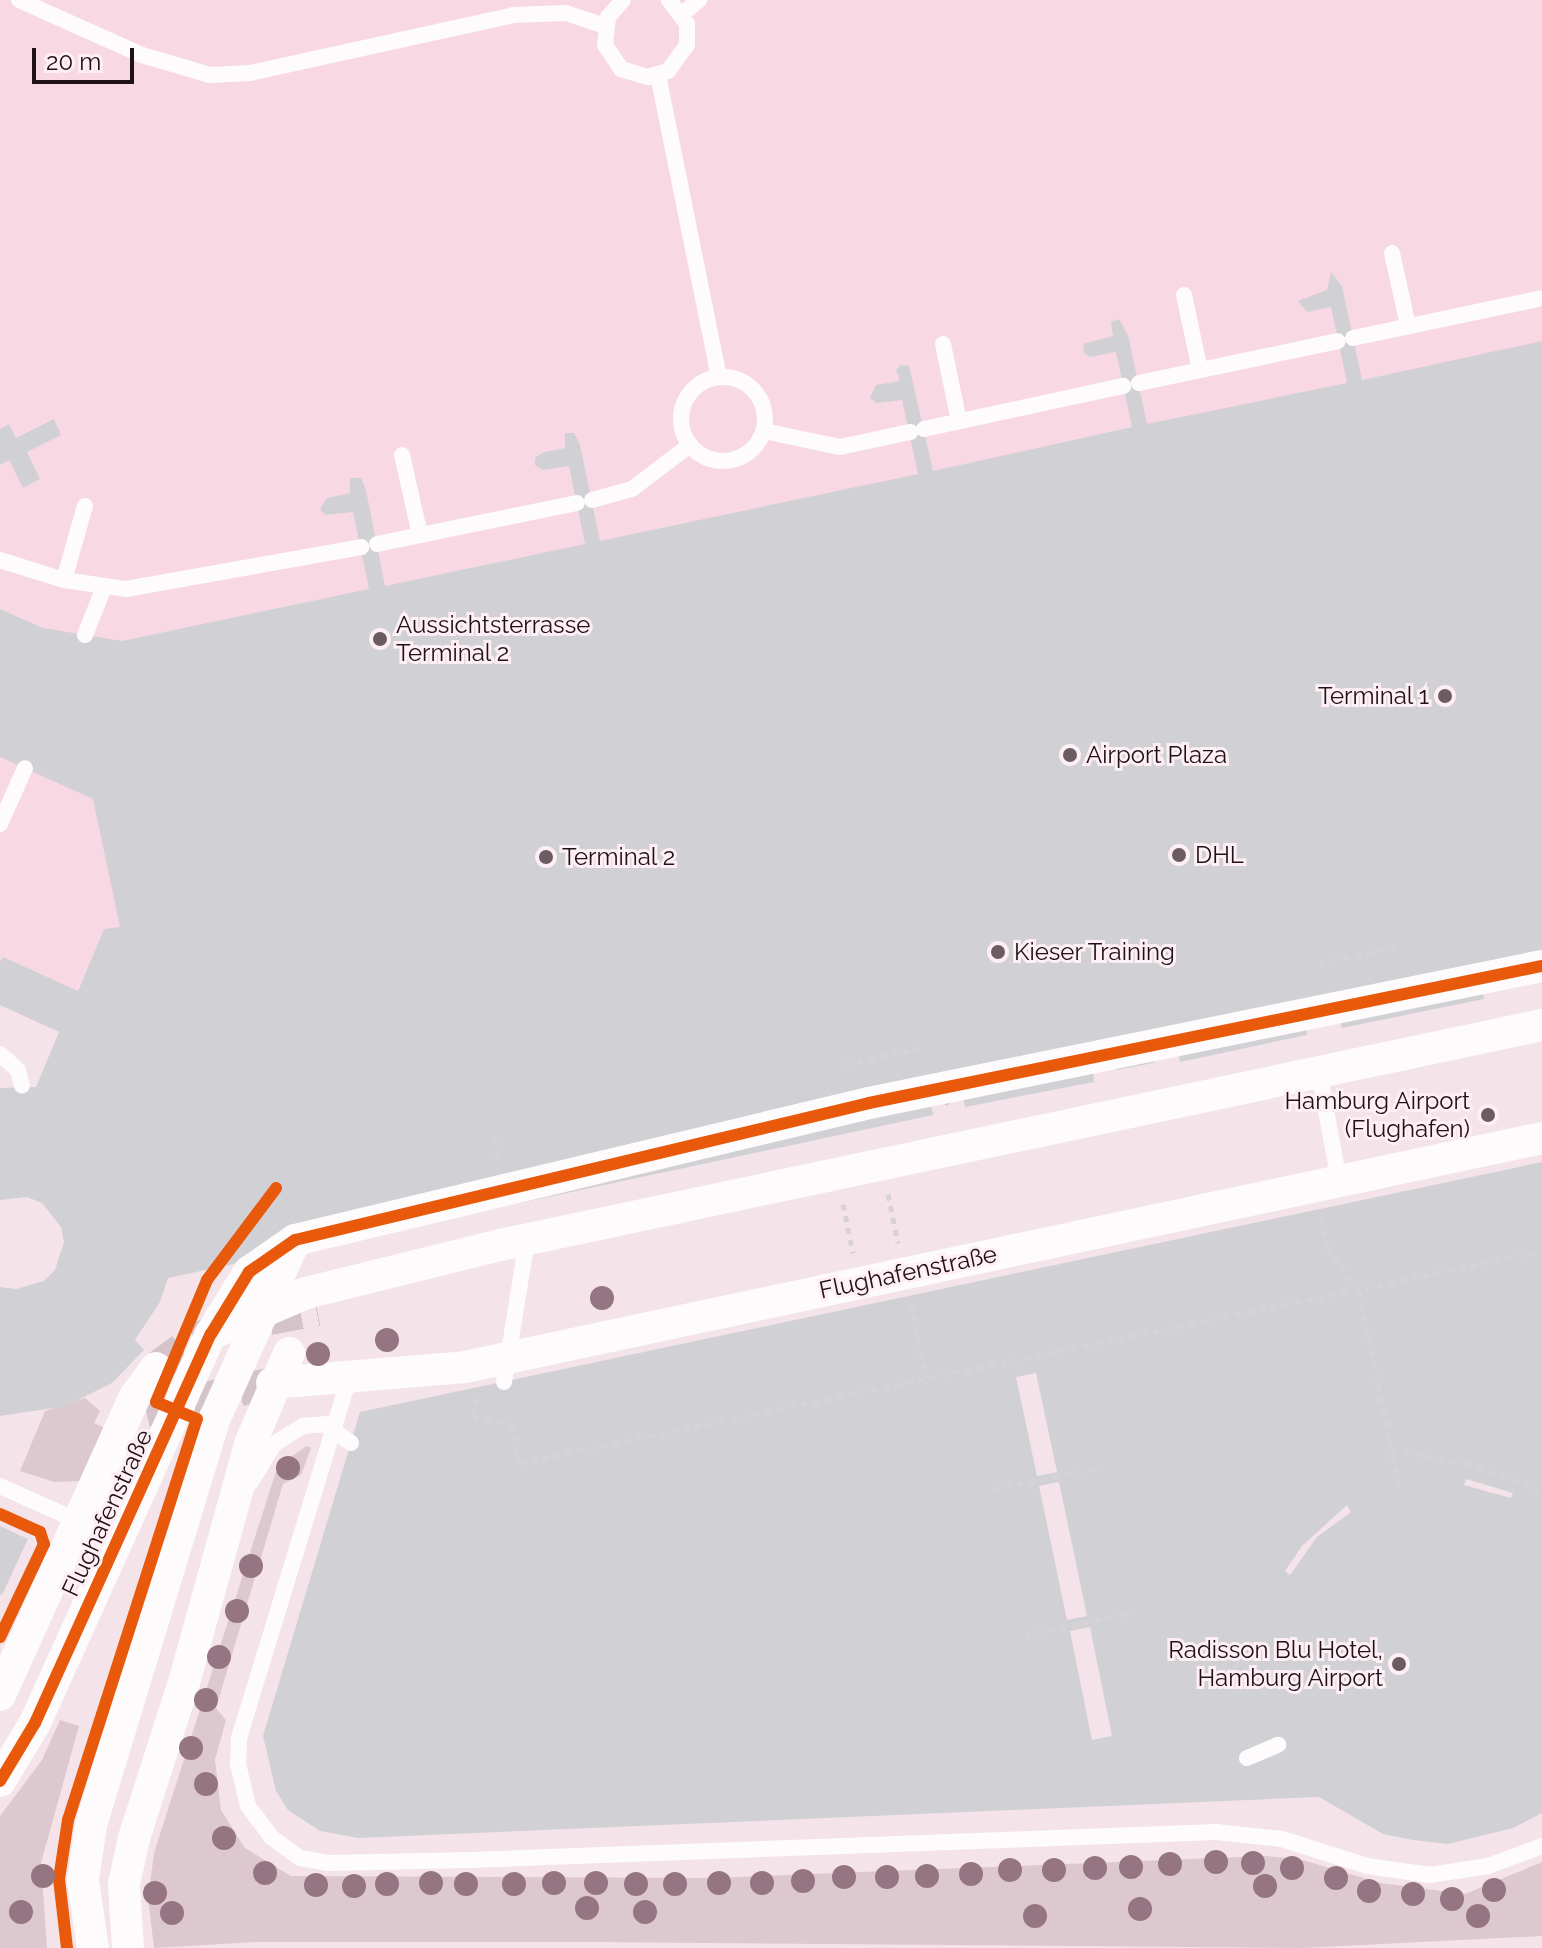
<!DOCTYPE html>
<meta charset="utf-8">
<style>
body{margin:0}
#map{position:relative;width:1542px;height:1948px;overflow:hidden;background:#f4e4e9;font-family:Raleway,sans-serif}
div>[style]{position:absolute}
[style*='--x']{left:calc(var(--x)*1px);top:calc(var(--y)*1px);width:calc(var(--w)*1px);rotate:calc(var(--a)*1deg)}
.built>*{inset:0;background:#f8d8e3}
.green>*{inset:0;background:#dec8d0}
.building>*{inset:0;background:#d1d1d5}
.minor-tunnel>*{height:32px;margin-top:-16px;transform-origin:0;background:repeating-linear-gradient(90deg,#d4c4ca 0 32px,transparent 0 48px)}
.path>*{height:5px;margin-top:-2.5px;transform-origin:0;background:repeating-linear-gradient(90deg,#d7d2d4 0 6px,transparent 0 12px)}
.service>*{height:16px;margin:-8px;padding:0 8px;transform-origin:8px;border-radius:8px;background:#fdfbfc}
.service>.ring{margin:-8px;padding:0;box-sizing:content-box;background:none;border:16px solid #fdfbfc;border-radius:50%}
.minor>*{height:32px;margin:-16px;padding:0 16px;transform-origin:16px;border-radius:16px;background:#fdfbfc}
.cycleway>*{height:12px;margin:-6px;padding:0 6px;transform-origin:6px;border-radius:6px;background:#e8590c}
.trees>*{width:24px;height:24px;margin:-12px;border-radius:50%;background:#967583}
.dots>*{width:22px;height:22px;translate:-50% -50%;box-sizing:border-box;border:4px solid #feeff4;border-radius:50%}
span{translate:-50% -50%;white-space:nowrap;text-align:center;line-height:1.15;-webkit-text-stroke:6px #feeff4;paint-order:stroke}
.poi-label{font-size:24px;color:#1f1217}
.left{translate:0 -50%;text-align:left}
.right{translate:-100% -50%;text-align:right}
.street-label{font-size:24px;color:#1f1217}
.scale{position:absolute;left:32px;top:48px;width:102px;height:36px;box-sizing:border-box;border:4px solid #1f1217;border-top:0;padding-left:10px;font-size:24px;line-height:28px;white-space:nowrap;color:#1f1217;-webkit-text-stroke:6px #feeff4;paint-order:stroke}
</style>
<div id="map">
<div class="built">
<i style="clip-path:polygon(0 0,1542px 0,1542px 906px,120px 927px,104px 930px,59px 1032px,0 1005px)"></i>
</div>
<div class="green">
<i style="clip-path:polygon(85px 1398px,100px 1411px,94px 1423px,105px 1428px,82px 1481px,54px 1482px,20px 1471px,45px 1411px)"></i>
<i style="clip-path:polygon(307px 1446px,311px 1448px,301px 1475px,283px 1484px,216px 1708px,226px 1720px,215px 1760px,221px 1810px,245px 1848px,291px 1876px,713px 1878px,1265px 1856px,1299px 1859px,1381px 1883px,1465px 1894px,1542px 1862px,1542px 1936px,1303px 1948px,590px 1942px,256px 1942px,154px 1948px,148px 1899px,154px 1853px,278px 1465px)"></i>
<i style="clip-path:polygon(60px 1720px,79px 1726px,41px 1863px,47px 1948px,0 1948px,0 1816px,42px 1760px)"></i>
</div>
<div class="building">
<i style="clip-path:polygon(1331px 272px,1342px 286px,1362px 380px,1542px 341px,1542px 980px,1481px 979px,1484px 999px,1342px 1028px,1337px 1011px,1305px 1017px,1307px 1035px,1180px 1062px,1177px 1045px,1153px 1063px,1117px 1070px,1092px 1062px,1094px 1082px,965px 1107px,962px 1092px,947px 1106px,930px 1097px,933px 1115px,168px 1278px,160px 1302px,135px 1340px,144px 1350px,112px 1383px,66px 1406px,0 1416px,0 1287px,16px 1289px,44px 1281px,55px 1270px,64px 1242px,61px 1227px,42px 1203px,27px 1197px,0 1200px,0 1088px,36px 1087px,59px 1032px,0 1005px,0 962px,3px 957px,78px 991px,104px 929px,120px 927px,93px 799px,0 757px,0 609px,43px 628px,122px 641px,369px 589px,353px 512px,326px 515px,320px 509px,327px 498px,350px 493px,350px 478px,361px 478px,366px 490px,385px 586px,585px 544px,569px 466px,542px 470px,535px 465px,535px 458px,544px 452px,565px 448px,565px 433px,574px 433px,580px 445px,600px 541px,918px 474px,902px 400px,877px 403px,870px 398px,876px 385px,900px 381px,896px 370px,901px 365px,909px 366px,933px 471px,1132px 427px,1116px 352px,1090px 357px,1084px 353px,1083px 344px,1113px 336px,1111px 322px,1119px 319px,1128px 335px,1147px 424px,1347px 383px,1331px 307px,1307px 312px,1298px 301px,1327px 290px)"></i>
<i style="clip-path:polygon(54px 419px,61px 435px,27px 452px,40px 479px,23px 488px,9px 460px,0 465px,0 429px,9px 424px,16px 438px)"></i>
<i style="clip-path:polygon(evenodd,1542px 1162px,1542px 1813px,1513px 1828px,1448px 1844px,1413px 1840px,1383px 1834px,1319px 1797px,358px 1838px,320px 1831px,288px 1810px,276px 1791px,263px 1736px,360px 1412px,1542px 1162px,1036px 1373px,1057px 1472px,1037px 1476px,1016px 1377px,1036px 1373px,1542px 1162px,1466px 1479px,1513px 1493px,1511px 1498px,1464px 1485px,1466px 1479px,1542px 1162px,1059px 1482px,1087px 1616px,1067px 1620px,1039px 1486px,1059px 1482px,1542px 1162px,1347px 1505px,1351px 1512px,1317px 1537px,1290px 1575px,1285px 1571px,1302px 1546px,1347px 1505px,1542px 1162px,1090px 1627px,1112px 1736px,1092px 1740px,1070px 1631px,1090px 1627px)"></i>
<i style="clip-path:polygon(0 1526px,28px 1539px,2px 1595px,0 1594px)"></i>
</div>
<div class="minor-tunnel">
<i style="--x:156;--y:1368;--w:47;--a:-36.4"></i>
<i style="--x:194;--y:1340;--w:30;--a:-23"></i>
<i style="--x:222;--y:1328;--w:97;--a:-10.7"></i>
<i style="--x:146;--y:1411;--w:129;--a:-12.5"></i>
</div>
<div class="path">
<i style="--x:1320;--y:963;--w:83;--a:-11.9"></i>
<i style="--x:845;--y:1064;--w:82;--a:-12"></i>
<i style="--x:495;--y:1139;--w:19;--a:81"></i>
<i style="--x:888;--y:1194;--w:50;--a:78.5"></i>
<i style="--x:843;--y:1204;--w:50;--a:78.5"></i>
<i style="--x:1321;--y:1218;--w:30;--a:78"></i>
<i style="--x:1327;--y:1247;--w:54;--a:54"></i>
<i style="--x:1359;--y:1291;--w:203;--a:78.4"></i>
<i style="--x:911;--y:1304;--w:76;--a:78.7"></i>
<i style="--x:476;--y:1398;--w:19;--a:99"></i>
<i style="--x:473;--y:1417;--w:40;--a:10"></i>
<i style="--x:512;--y:1424;--w:40;--a:80"></i>
<i style="--x:519;--y:1463;--w:1045;--a:-11.71"></i>
<i style="--x:1391;--y:1450;--w:76;--a:9.8"></i>
<i style="--x:1466;--y:1463;--w:81;--a:19.6"></i>
<i style="--x:994;--y:1489;--w:111;--a:-11.4"></i>
<i style="--x:1025;--y:1635;--w:110;--a:-12"></i>
</div>
<div class="service">
<i style="--x:19;--y:0;--w:135;--a:24.1"></i>
<i style="--x:142;--y:55;--w:71;--a:16.4"></i>
<i style="--x:210;--y:75;--w:40;--a:-2.9"></i>
<i style="--x:250;--y:73;--w:269;--a:-12.4"></i>
<i style="--x:513;--y:15;--w:53;--a:-2.2"></i>
<i style="--x:566;--y:13;--w:41;--a:18.4"></i>
<i style="--x:623;--y:0;--w:23;--a:131"></i>
<i style="--x:608;--y:17;--w:28;--a:96"></i>
<i style="--x:605;--y:45;--w:29;--a:56"></i>
<i style="--x:621;--y:69;--w:28;--a:17"></i>
<i style="--x:648;--y:77;--w:21;--a:-17"></i>
<i style="--x:668;--y:71;--w:32;--a:-54"></i>
<i style="--x:687;--y:45;--w:21;--a:-90"></i>
<i style="--x:687;--y:24;--w:30;--a:-127"></i>
<i style="--x:682;--y:14;--w:22;--a:-39"></i>
<i style="--x:658;--y:75;--w:308;--a:78.6"></i>
<i style="--x:1392;--y:253;--w:75;--a:77.6"></i>
<i style="--x:1184;--y:295;--w:77;--a:78"></i>
<i style="--x:1353;--y:338;--w:193;--a:-11.9"></i>
<i style="--x:943;--y:344;--w:79;--a:78.3"></i>
<i class="ring" style="left:681px;top:377px;width:68px;height:68px"></i>
<i style="--x:1139;--y:383;--w:203;--a:-11.9"></i>
<i style="--x:924;--y:429;--w:204;--a:-12.2"></i>
<i style="--x:764;--y:431;--w:78;--a:11.9"></i>
<i style="--x:840;--y:447;--w:72;--a:-12.1"></i>
<i style="--x:402;--y:455;--w:82;--a:77.3"></i>
<i style="--x:592;--y:500;--w:41;--a:-15.4"></i>
<i style="--x:632;--y:489;--w:73;--a:-37.2"></i>
<i style="--x:377;--y:544;--w:204;--a:-11.6"></i>
<i style="--x:0;--y:560;--w:67;--a:17.4"></i>
<i style="--x:64;--y:580;--w:63;--a:8.3"></i>
<i style="--x:126;--y:589;--w:239;--a:-10.1"></i>
<i style="--x:64;--y:580;--w:77;--a:-74.2"></i>
<i style="--x:85;--y:635;--w:52;--a:-68.4"></i>
<i style="--x:0;--y:824;--w:61;--a:-65.9"></i>
<i style="--x:0;--y:1054;--w:24;--a:42"></i>
<i style="--x:18;--y:1070;--w:16;--a:76"></i>
<i style="--x:1321;--y:1083;--w:100;--a:79.6"></i>
<i style="--x:350;--y:1375;--w:380;--a:107"></i>
<i style="--x:239;--y:1738;--w:26;--a:92"></i>
<i style="--x:238;--y:1764;--w:43;--a:76.6"></i>
<i style="--x:248;--y:1806;--w:39;--a:53"></i>
<i style="--x:271;--y:1837;--w:36;--a:36"></i>
<i style="--x:300;--y:1858;--w:28;--a:10"></i>
<i style="--x:328;--y:1863;--w:143;--a:-1.2"></i>
<i style="--x:471;--y:1860;--w:746;--a:-2.15"></i>
<i style="--x:1216;--y:1832;--w:66;--a:6.1"></i>
<i style="--x:1282;--y:1839;--w:89;--a:17.6"></i>
<i style="--x:1367;--y:1866;--w:64;--a:8.1"></i>
<i style="--x:1430;--y:1875;--w:59;--a:-8.8"></i>
<i style="--x:1488;--y:1866;--w:58;--a:-20.3"></i>
<i style="--x:504;--y:1382;--w:144;--a:-80.8"></i>
<i style="--x:251;--y:1482;--w:44;--a:-58.8"></i>
<i style="--x:274;--y:1444;--w:34;--a:-32"></i>
<i style="--x:303;--y:1426;--w:21;--a:-5"></i>
<i style="--x:324;--y:1424;--w:33;--a:35"></i>
<i style="--x:0;--y:1486;--w:85;--a:24.2"></i>
<i style="--x:1247;--y:1758;--w:34;--a:-23"></i>
</div>
<div class="minor">
<i style="--x:211;--y:1334;--w:103;--a:-23.3"></i>
<i style="--x:306;--y:1293;--w:200;--a:-13.9"></i>
<i style="--x:500;--y:1245;--w:1065;--a:-11.92"></i>
<i style="--x:272;--y:1383;--w:194;--a:-4.7"></i>
<i style="--x:465;--y:1367;--w:1101;--a:-12"></i>
<i style="--x:0;--y:1695;--w:326;--a:-65.7"></i>
<i style="--x:134;--y:1398;--w:37;--a:-54"></i>
<i style="--x:0;--y:1781;--w:68;--a:-58.9"></i>
<i style="--x:35;--y:1723;--w:427;--a:-65.7"></i>
<i style="--x:211;--y:1334;--w:73;--a:-58.5"></i>
<i style="--x:249;--y:1272;--w:56;--a:-34.8"></i>
<i style="--x:295;--y:1240;--w:590;--a:-13.42"></i>
<i style="--x:869;--y:1103;--w:687;--a:-11.51"></i>
<i style="--x:93;--y:1948;--w:69;--a:-98.4"></i>
<i style="--x:83;--y:1880;--w:56;--a:-81.7"></i>
<i style="--x:91;--y:1825;--w:425;--a:-73.1"></i>
<i style="--x:215;--y:1418;--w:195;--a:-65.8"></i>
<i style="--x:128;--y:1948;--w:64;--a:-93.6"></i>
<i style="--x:124;--y:1884;--w:47;--a:-77.7"></i>
<i style="--x:134;--y:1838;--w:167;--a:-72.2"></i>
<i style="--x:185;--y:1679;--w:244;--a:-74.5"></i>
<i style="--x:250;--y:1444;--w:99;--a:-66.8"></i>
</div>
<div class="cycleway">
<i style="--x:0;--y:1514;--w:44;--a:24.2"></i>
<i style="--x:40;--y:1532;--w:13;--a:72"></i>
<i style="--x:44;--y:1544;--w:103;--a:115.3"></i>
<i style="--x:0;--y:1781;--w:68;--a:-58.9"></i>
<i style="--x:35;--y:1723;--w:427;--a:-65.7"></i>
<i style="--x:211;--y:1334;--w:73;--a:-58.5"></i>
<i style="--x:249;--y:1272;--w:56;--a:-34.8"></i>
<i style="--x:295;--y:1240;--w:590;--a:-13.42"></i>
<i style="--x:869;--y:1103;--w:687;--a:-11.51"></i>
<i style="--x:67;--y:1948;--w:69;--a:-96.6"></i>
<i style="--x:59;--y:1879;--w:60;--a:-81.3"></i>
<i style="--x:68;--y:1820;--w:421;--a:-72.2"></i>
<i style="--x:197;--y:1419;--w:44;--a:-157.5"></i>
<i style="--x:156;--y:1402;--w:132;--a:-67.3"></i>
<i style="--x:207;--y:1280;--w:115;--a:-53.1"></i>
</div>
<div class="trees">
<i style="left:602px;top:1298px"></i>
<i style="left:387px;top:1340px"></i>
<i style="left:318px;top:1354px"></i>
<i style="left:288px;top:1468px"></i>
<i style="left:251px;top:1566px"></i>
<i style="left:237px;top:1611px"></i>
<i style="left:219px;top:1657px"></i>
<i style="left:206px;top:1700px"></i>
<i style="left:191px;top:1748px"></i>
<i style="left:206px;top:1784px"></i>
<i style="left:224px;top:1838px"></i>
<i style="left:1216px;top:1862px"></i>
<i style="left:1253px;top:1863px"></i>
<i style="left:1170px;top:1864px"></i>
<i style="left:1131px;top:1867px"></i>
<i style="left:1095px;top:1868px"></i>
<i style="left:1292px;top:1868px"></i>
<i style="left:1010px;top:1870px"></i>
<i style="left:1054px;top:1870px"></i>
<i style="left:265px;top:1873px"></i>
<i style="left:971px;top:1874px"></i>
<i style="left:43px;top:1876px"></i>
<i style="left:927px;top:1876px"></i>
<i style="left:844px;top:1877px"></i>
<i style="left:887px;top:1877px"></i>
<i style="left:1336px;top:1878px"></i>
<i style="left:803px;top:1881px"></i>
<i style="left:431px;top:1883px"></i>
<i style="left:554px;top:1883px"></i>
<i style="left:596px;top:1883px"></i>
<i style="left:719px;top:1883px"></i>
<i style="left:762px;top:1883px"></i>
<i style="left:387px;top:1884px"></i>
<i style="left:466px;top:1884px"></i>
<i style="left:514px;top:1884px"></i>
<i style="left:636px;top:1884px"></i>
<i style="left:675px;top:1884px"></i>
<i style="left:316px;top:1885px"></i>
<i style="left:354px;top:1886px"></i>
<i style="left:1265px;top:1886px"></i>
<i style="left:1494px;top:1890px"></i>
<i style="left:1369px;top:1891px"></i>
<i style="left:155px;top:1893px"></i>
<i style="left:1413px;top:1894px"></i>
<i style="left:1452px;top:1899px"></i>
<i style="left:587px;top:1908px"></i>
<i style="left:1140px;top:1909px"></i>
<i style="left:21px;top:1912px"></i>
<i style="left:645px;top:1912px"></i>
<i style="left:172px;top:1913px"></i>
<i style="left:1035px;top:1916px"></i>
<i style="left:1478px;top:1916px"></i>
</div>
<div class="dots">
<i style="left:380px;top:639px;background:#6a5c60"></i>
<i style="left:1445px;top:696px;background:#6a5c60"></i>
<i style="left:1070px;top:755px;background:#6a5c60"></i>
<i style="left:1179px;top:855px;background:#6a5c60"></i>
<i style="left:546px;top:857px;background:#6a5c60"></i>
<i style="left:998px;top:952px;background:#6a5c60"></i>
<i style="left:1488px;top:1115px;background:#6a5c60"></i>
<i style="left:1399px;top:1664px;background:#6a5c60"></i>
</div>
<div class="poi-label">
<span class="left" style="left:396px;top:639px">Aussichtsterrasse<br>Terminal 2</span>
<span class="right" style="left:1429px;top:696px">Terminal 1</span>
<span class="left" style="left:1086px;top:755px">Airport Plaza</span>
<span class="left" style="left:1195px;top:855px">DHL</span>
<span class="left" style="left:562px;top:857px">Terminal 2</span>
<span class="left" style="left:1014px;top:952px">Kieser Training</span>
<span class="right" style="left:1470px;top:1115px">Hamburg Airport<br>(Flughafen)</span>
<span class="right" style="left:1383px;top:1664px">Radisson Blu Hotel,<br>Hamburg Airport</span>
</div>
<div class="street-label">
<span style="left:908px;top:1272px;rotate:-12deg">Flughafenstraße</span>
<span style="left:107px;top:1513px;rotate:-65deg">Flughafenstraße</span>
</div>
<div class="scale">20 m</div>
</div>
